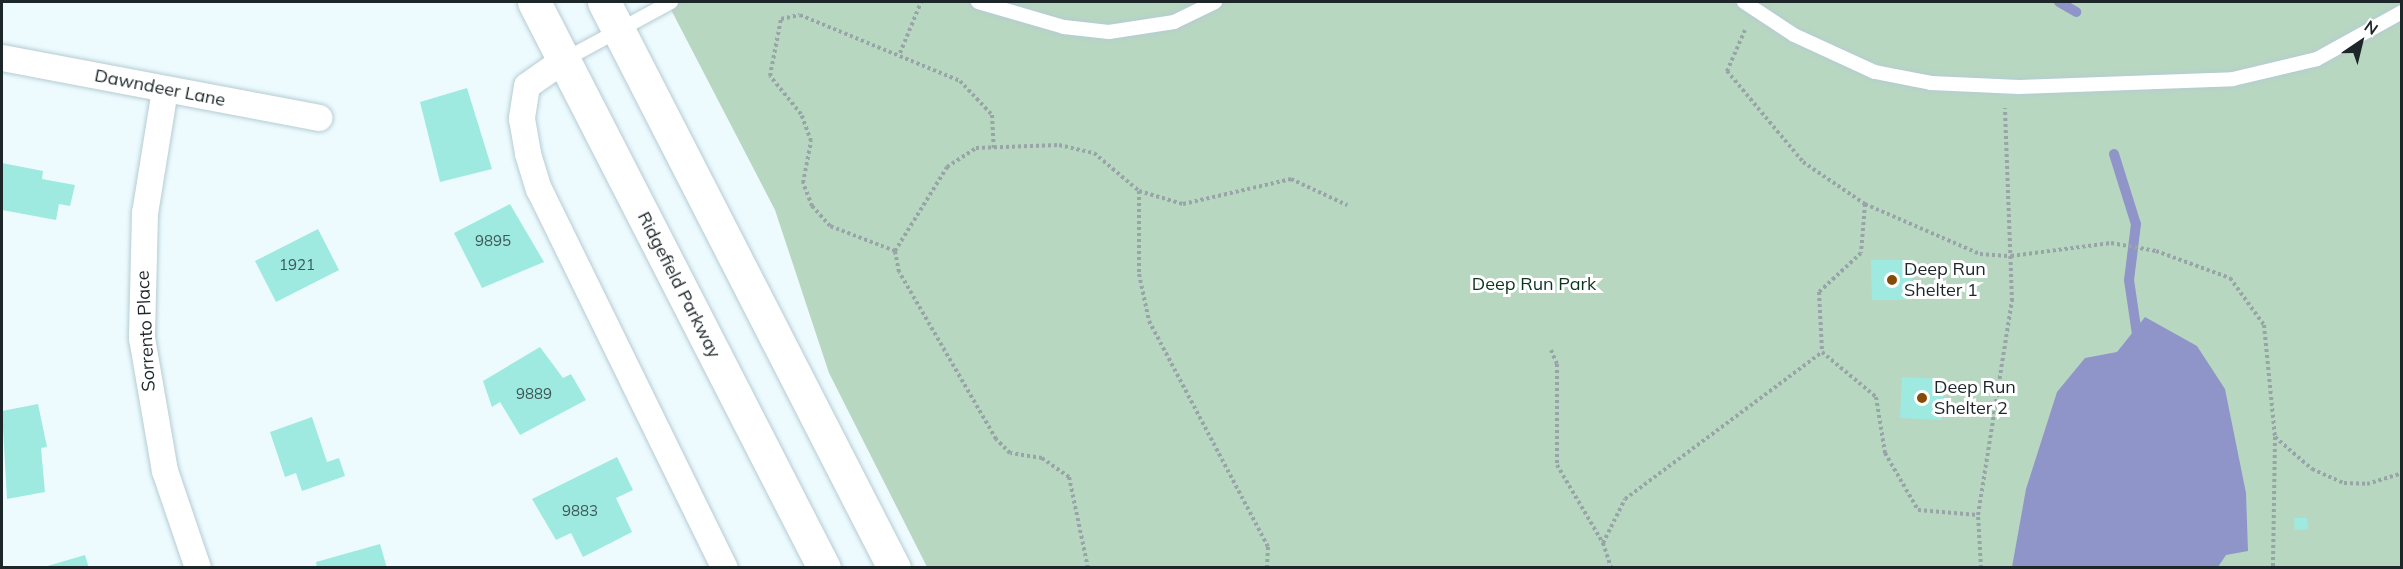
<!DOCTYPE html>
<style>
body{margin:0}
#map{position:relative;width:2403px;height:569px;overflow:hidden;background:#edfbff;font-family:Mulish,sans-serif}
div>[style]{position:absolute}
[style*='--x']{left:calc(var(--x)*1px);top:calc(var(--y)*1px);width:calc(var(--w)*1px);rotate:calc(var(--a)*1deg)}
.green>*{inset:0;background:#b8d7c1}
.water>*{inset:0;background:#8f95c8}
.stream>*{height:10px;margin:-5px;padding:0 5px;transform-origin:5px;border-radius:5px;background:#8f95c8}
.building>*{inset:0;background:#9feae0}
.path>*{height:4px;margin-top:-2px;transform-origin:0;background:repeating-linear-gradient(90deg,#98a4a7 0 3px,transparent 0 6px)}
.roads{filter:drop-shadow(0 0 2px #b5ccd2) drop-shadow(0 0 2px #b5ccd2)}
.lane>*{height:14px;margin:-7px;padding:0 7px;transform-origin:7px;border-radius:7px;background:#fff}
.street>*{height:26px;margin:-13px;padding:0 13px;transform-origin:13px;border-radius:13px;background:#fff}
.secondary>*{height:33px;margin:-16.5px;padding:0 16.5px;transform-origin:16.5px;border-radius:16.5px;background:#fff}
.dots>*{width:16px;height:16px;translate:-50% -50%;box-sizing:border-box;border:3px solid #fff;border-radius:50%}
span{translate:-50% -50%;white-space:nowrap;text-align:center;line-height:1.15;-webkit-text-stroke:6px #fff;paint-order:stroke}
.number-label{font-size:15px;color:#3e5756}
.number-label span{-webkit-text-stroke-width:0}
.street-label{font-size:18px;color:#1d2628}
.poi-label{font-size:18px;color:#1d2628}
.left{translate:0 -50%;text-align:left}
.park-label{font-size:18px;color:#0b351d}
.frame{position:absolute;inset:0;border:3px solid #1d2628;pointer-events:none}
.north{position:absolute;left:2331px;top:12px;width:60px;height:60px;-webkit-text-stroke:4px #fff;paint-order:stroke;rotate:35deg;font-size:16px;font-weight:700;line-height:24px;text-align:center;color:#1d2628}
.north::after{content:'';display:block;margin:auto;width:21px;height:27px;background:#1d2628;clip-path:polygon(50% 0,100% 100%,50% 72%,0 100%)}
</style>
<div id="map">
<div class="green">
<i style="clip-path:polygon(667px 2px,2401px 2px,2401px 567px,927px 567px,829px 373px,775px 210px)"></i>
</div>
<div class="water">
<i style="clip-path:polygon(2145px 317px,2197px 346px,2225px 389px,2246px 493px,2248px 551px,2226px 555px,2218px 567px,2012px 567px,2026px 489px,2057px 392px,2085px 358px,2117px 352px)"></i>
</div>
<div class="stream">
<i style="--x:2059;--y:2;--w:20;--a:30"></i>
<i style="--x:2114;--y:154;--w:73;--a:72.6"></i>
<i style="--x:2136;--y:224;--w:56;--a:97.1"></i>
<i style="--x:2129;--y:280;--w:62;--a:81.6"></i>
</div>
<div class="building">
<i style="clip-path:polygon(467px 88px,492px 169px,440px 182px,420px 102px)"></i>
<i style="clip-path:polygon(2px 163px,43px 171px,42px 179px,75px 185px,70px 206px,59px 204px,56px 220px,2px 210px)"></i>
<i style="clip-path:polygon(510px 204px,544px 262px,482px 288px,454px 233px)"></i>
<i style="clip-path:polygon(318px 229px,339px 270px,276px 302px,255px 261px)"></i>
<i style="clip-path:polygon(1871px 260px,1912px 260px,1912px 300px,1872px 300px)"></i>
<i style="clip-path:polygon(540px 347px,563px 378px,571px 374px,586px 400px,520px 435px,500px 402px,492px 407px,483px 381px)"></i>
<i style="clip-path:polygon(1902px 377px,1944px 379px,1942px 420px,1900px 418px)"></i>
<i style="clip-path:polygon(38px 404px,47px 447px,41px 448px,45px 492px,7px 499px,2px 411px)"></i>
<i style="clip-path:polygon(312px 417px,327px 462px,339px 458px,345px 476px,302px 491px,296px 473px,285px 477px,270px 432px)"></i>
<i style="clip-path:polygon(617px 457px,633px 490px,616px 498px,632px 532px,583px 557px,571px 533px,556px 540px,532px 499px)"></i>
<i style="clip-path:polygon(2294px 518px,2307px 518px,2308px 529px,2295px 530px)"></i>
<i style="clip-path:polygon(380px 544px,387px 568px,317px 568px,316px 562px)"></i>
<i style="clip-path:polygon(85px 555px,89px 568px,44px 568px,44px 567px)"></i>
</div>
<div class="path">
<i style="--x:1745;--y:30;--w:45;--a:113.7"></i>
<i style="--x:1727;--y:71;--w:119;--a:50.1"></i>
<i style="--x:1803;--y:162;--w:75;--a:34.1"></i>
<i style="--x:1865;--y:204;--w:125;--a:23.5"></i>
<i style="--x:1980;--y:254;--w:31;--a:4"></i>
<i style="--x:2011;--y:256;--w:101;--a:-7.4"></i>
<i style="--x:2111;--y:243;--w:46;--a:10.1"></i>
<i style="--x:2156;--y:251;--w:79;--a:20"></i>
<i style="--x:2230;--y:278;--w:58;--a:54.1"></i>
<i style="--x:2264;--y:325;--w:113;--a:84.4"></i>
<i style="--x:2275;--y:437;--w:131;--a:90.9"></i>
<i style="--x:900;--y:53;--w:55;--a:-67.6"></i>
<i style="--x:1139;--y:191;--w:83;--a:90"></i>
<i style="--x:1139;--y:274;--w:48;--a:78"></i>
<i style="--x:1149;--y:321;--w:255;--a:62.2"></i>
<i style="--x:1268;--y:547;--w:21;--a:93"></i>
<i style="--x:1865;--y:204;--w:49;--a:94.7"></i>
<i style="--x:1861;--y:253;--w:57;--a:137.1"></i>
<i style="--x:1819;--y:292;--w:60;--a:87.1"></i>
<i style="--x:1822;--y:352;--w:70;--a:39.8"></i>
<i style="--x:1876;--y:397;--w:57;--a:80.9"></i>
<i style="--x:1885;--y:453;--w:66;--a:59.9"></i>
<i style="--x:1918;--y:510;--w:60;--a:4.8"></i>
<i style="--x:895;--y:251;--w:70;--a:-159"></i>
<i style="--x:830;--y:226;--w:27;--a:-132"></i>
<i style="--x:812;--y:206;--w:25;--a:-111"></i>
<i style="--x:803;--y:183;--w:43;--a:-79.2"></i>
<i style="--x:811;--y:141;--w:29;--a:-110"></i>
<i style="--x:801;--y:114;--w:49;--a:-129.2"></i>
<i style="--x:770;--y:76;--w:58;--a:-79.1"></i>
<i style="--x:781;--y:19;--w:19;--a:-12"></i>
<i style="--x:800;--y:15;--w:173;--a:22.4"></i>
<i style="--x:960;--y:81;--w:47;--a:46.7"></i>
<i style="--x:992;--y:115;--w:33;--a:87"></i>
<i style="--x:1551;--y:350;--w:15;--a:67"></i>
<i style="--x:1557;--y:364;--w:101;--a:90"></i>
<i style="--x:1557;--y:465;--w:91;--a:59.5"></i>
<i style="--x:1603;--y:543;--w:26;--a:72"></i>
<i style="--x:2275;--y:437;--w:49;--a:40.9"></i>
<i style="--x:2312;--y:469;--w:35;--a:24"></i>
<i style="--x:2344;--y:483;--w:23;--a:2"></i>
<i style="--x:2367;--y:484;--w:37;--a:-17"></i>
<i style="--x:1603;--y:543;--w:49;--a:-63.4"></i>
<i style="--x:1625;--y:499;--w:246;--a:-36.7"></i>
<i style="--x:1088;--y:568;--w:93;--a:-101.8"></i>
<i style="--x:1069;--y:477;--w:33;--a:-145"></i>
<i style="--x:1042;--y:458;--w:32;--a:-171"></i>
<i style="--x:1010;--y:453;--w:20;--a:-135"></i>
<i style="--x:996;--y:439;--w:193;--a:-120.1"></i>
<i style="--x:899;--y:272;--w:21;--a:-101"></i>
<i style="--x:895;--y:251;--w:99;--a:-58.2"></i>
<i style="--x:947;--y:167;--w:35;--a:-33"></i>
<i style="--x:976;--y:148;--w:83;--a:-2.1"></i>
<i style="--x:1059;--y:145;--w:36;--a:13"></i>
<i style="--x:1094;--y:153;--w:59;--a:40.2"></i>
<i style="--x:1139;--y:191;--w:46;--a:16.5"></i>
<i style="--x:1183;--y:204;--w:111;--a:-13"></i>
<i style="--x:1291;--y:179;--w:62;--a:24.9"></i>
<i style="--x:1981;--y:568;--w:53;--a:-93.2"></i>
<i style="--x:1978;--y:515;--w:217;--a:-81"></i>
<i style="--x:2012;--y:301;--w:193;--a:-92.1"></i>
</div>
<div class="roads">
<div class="lane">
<i style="--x:978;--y:2;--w:90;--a:16.2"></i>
<i style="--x:1064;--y:27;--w:45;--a:6.3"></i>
<i style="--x:1109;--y:32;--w:66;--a:-8.7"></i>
<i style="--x:1174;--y:22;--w:46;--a:-26"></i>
<i style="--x:1744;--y:2;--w:60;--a:33.4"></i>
<i style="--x:1794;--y:35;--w:89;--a:24.6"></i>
<i style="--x:1875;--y:72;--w:57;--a:11.1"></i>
<i style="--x:1931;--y:83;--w:88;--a:2.6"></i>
<i style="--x:2019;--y:87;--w:214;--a:-2.1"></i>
<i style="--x:2233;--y:79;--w:86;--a:-13.4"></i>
<i style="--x:2317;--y:59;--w:97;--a:-28.9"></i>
<i style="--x:564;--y:60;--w:122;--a:-28.5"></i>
</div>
<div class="street">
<i style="--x:2;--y:58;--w:323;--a:10.7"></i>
<i style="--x:564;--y:60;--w:45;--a:144.9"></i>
<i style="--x:527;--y:86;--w:33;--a:99"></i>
<i style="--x:522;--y:119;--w:36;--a:80"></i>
<i style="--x:528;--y:154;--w:37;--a:73"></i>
<i style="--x:539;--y:189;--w:422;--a:63.9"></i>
<i style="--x:165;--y:90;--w:125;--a:99.2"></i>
<i style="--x:145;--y:213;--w:125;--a:91.4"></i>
<i style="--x:142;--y:338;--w:135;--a:80.2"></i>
<i style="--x:165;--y:471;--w:102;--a:71.2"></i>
</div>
<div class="secondary">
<i style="--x:534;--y:2;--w:636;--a:62.87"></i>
<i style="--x:604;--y:2;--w:636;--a:62.87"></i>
</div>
</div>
<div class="dots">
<i style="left:1892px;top:280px;background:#864b04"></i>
<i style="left:1922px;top:398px;background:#864b04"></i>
</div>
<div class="number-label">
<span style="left:493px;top:241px">9895</span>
<span style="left:297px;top:265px">1921</span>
<span style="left:534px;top:394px">9889</span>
<span style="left:580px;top:511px">9883</span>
</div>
<div class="street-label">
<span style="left:160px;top:88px;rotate:11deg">Dawndeer Lane</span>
<span style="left:679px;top:285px;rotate:63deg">Ridgefield Parkway</span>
<span style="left:146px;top:331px;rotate:-93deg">Sorrento Place</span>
</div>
<div class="poi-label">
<span class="left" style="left:1904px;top:280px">Deep Run<br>Shelter 1</span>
<span class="left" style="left:1934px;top:398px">Deep Run<br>Shelter 2</span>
</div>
<div class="park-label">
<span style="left:1534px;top:284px">Deep Run Park</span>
</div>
<div class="frame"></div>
<div class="north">N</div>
</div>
